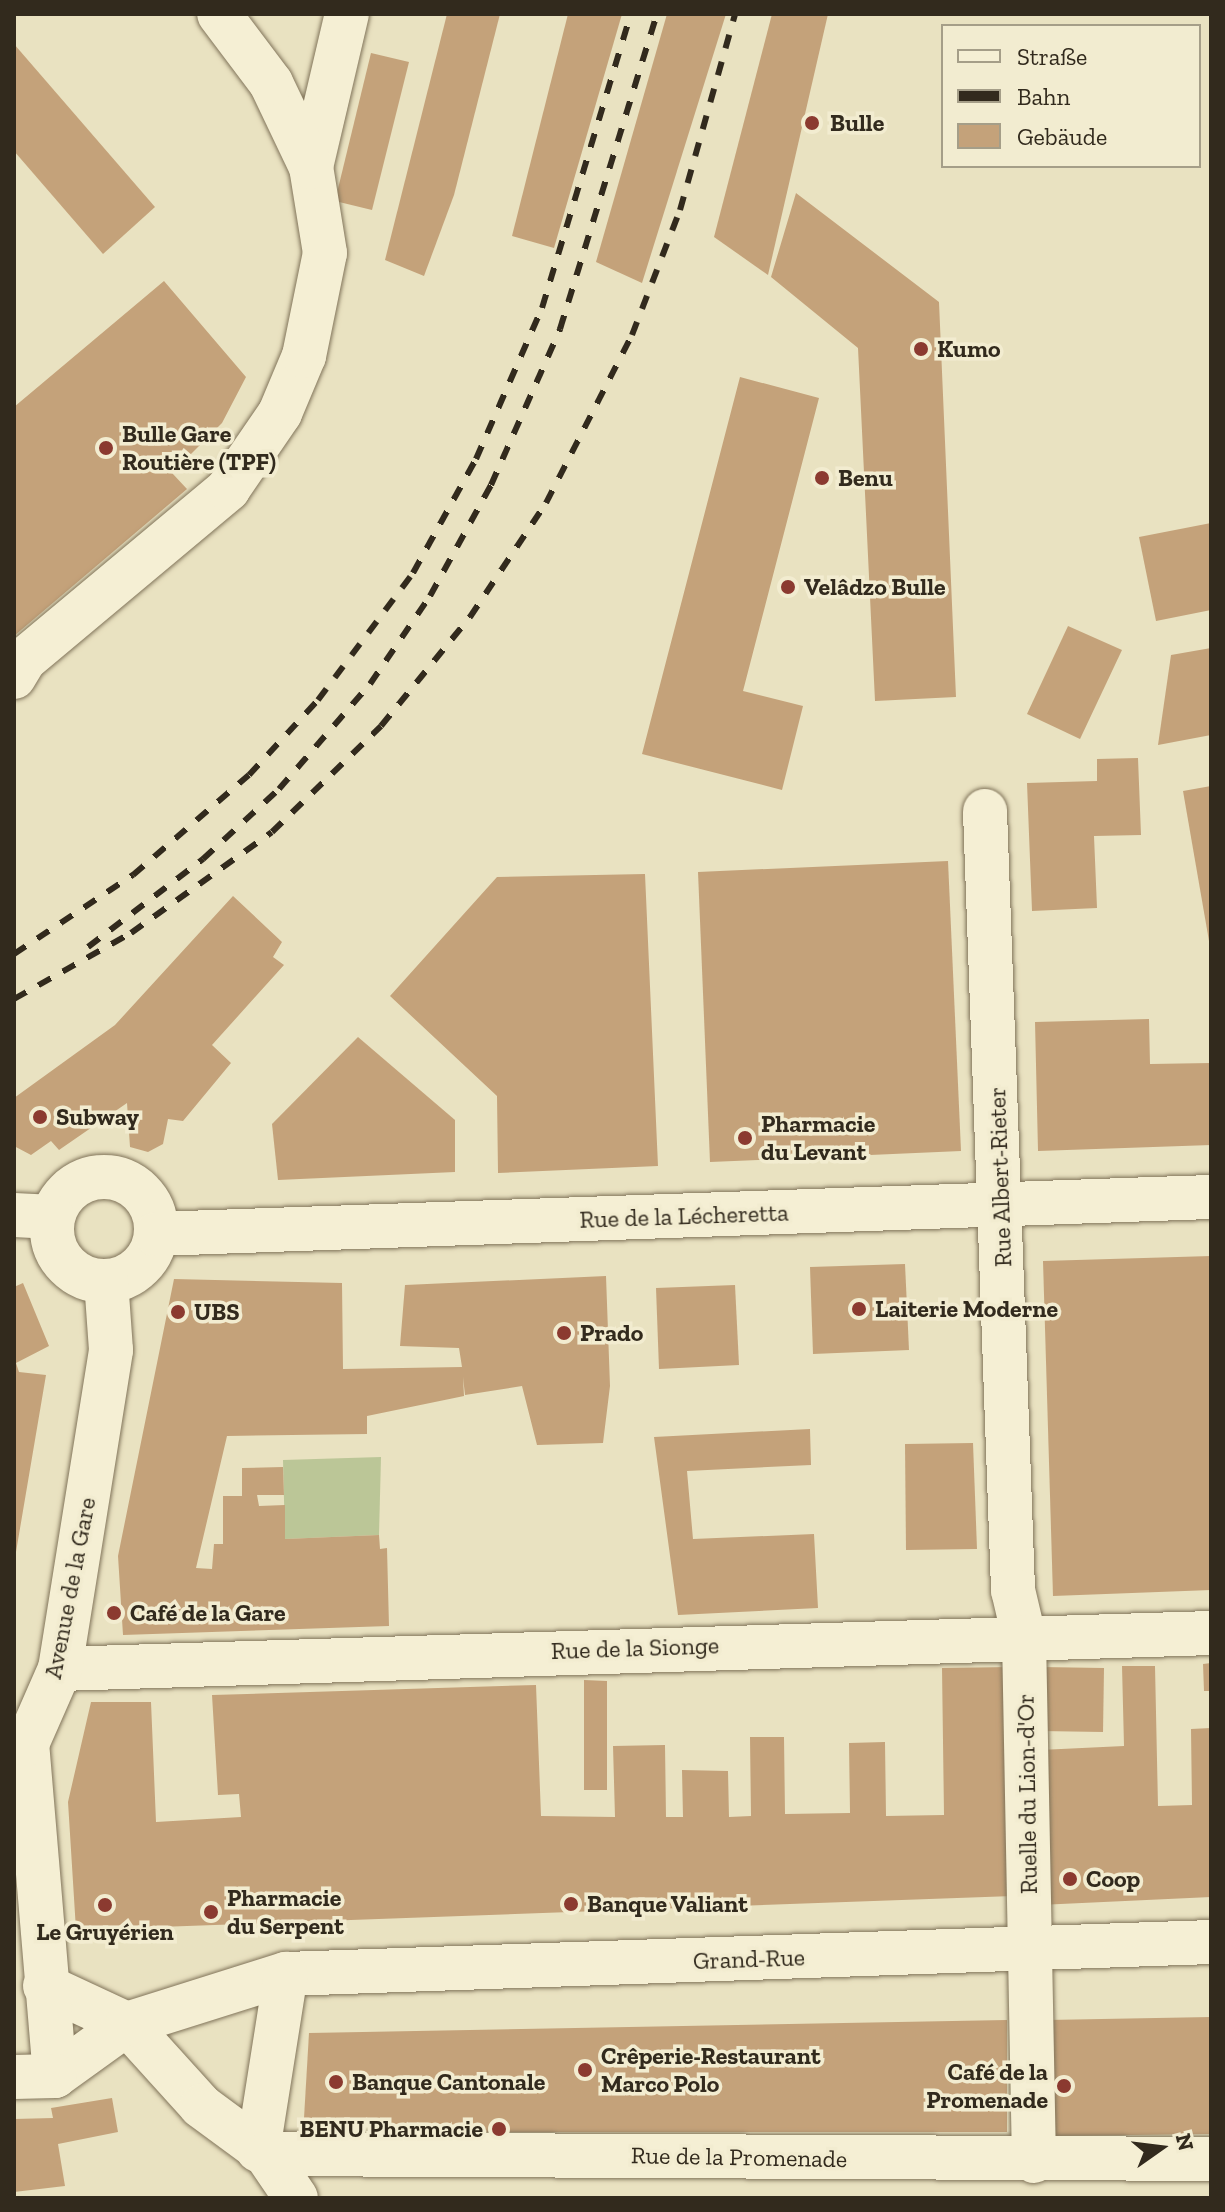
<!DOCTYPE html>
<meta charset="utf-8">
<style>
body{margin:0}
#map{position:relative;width:1225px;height:2212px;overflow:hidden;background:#e9e2c1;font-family:"Zilla Slab",serif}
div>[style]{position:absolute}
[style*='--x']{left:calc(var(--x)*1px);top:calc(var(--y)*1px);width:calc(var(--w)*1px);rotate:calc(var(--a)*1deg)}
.green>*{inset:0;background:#bbc697}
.building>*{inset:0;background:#c4a27a}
.roads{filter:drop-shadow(0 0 2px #81745a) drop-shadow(0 0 2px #81745a)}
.minor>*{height:44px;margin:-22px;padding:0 22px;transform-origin:22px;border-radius:22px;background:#f5efd4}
.minor>.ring{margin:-22px;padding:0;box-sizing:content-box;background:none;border:44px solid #f5efd4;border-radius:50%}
.rail>*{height:6px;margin-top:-3px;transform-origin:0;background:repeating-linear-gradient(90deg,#322a1d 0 14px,transparent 0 28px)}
.dots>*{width:22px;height:22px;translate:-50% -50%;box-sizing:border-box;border:4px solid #f2ecd0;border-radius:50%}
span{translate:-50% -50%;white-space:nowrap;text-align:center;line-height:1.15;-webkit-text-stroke:7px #f2ecd0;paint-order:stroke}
.poi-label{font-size:24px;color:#322a1d;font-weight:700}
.left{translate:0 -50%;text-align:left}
.right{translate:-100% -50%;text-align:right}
.street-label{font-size:24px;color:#322a1d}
.frame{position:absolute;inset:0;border:16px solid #322a1d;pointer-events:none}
.legend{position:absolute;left:941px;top:24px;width:260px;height:144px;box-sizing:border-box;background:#f2ecd0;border:2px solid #a59e88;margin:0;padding:10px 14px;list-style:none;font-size:24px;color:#322a1d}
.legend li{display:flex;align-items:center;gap:16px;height:40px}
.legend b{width:40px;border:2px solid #a59e88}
.north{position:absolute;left:1121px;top:2108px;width:80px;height:80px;-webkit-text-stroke:6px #f2ecd0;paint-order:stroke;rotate:76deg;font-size:22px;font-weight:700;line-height:32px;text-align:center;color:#322a1d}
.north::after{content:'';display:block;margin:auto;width:28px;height:36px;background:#322a1d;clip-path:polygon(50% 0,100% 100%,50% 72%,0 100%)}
</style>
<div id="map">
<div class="green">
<i style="clip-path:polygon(381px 1457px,379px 1535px,285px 1539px,283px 1460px)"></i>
</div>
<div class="building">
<i style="clip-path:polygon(447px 14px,500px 14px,454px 195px,424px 276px,385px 260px)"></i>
<i style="clip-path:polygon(568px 14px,622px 14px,554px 248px,512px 236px)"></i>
<i style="clip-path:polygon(667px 14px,726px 14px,642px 283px,596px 262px)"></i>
<i style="clip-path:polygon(772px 14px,828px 14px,768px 275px,714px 237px)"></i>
<i style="clip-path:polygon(14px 44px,155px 207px,103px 254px,14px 151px)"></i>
<i style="clip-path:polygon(371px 53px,409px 62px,372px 210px,335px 201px)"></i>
<i style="clip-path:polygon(796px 193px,939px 302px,956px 697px,875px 701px,858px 348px,771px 277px)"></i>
<i style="clip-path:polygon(164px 281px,246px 377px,222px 423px,172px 473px,187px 489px,14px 636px,14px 407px)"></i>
<i style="clip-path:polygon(740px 377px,819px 398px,743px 691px,803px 706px,782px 790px,642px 754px)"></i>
<i style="clip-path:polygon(1211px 523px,1211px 610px,1156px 621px,1139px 537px)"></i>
<i style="clip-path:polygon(1068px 626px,1122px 650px,1080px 739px,1027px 714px)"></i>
<i style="clip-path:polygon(1211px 648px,1211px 735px,1158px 745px,1171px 655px)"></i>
<i style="clip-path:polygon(1138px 758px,1141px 835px,1094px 836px,1097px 908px,1032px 911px,1027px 783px,1097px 781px,1097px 759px)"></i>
<i style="clip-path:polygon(1211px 786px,1211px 941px,1209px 941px,1183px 791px)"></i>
<i style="clip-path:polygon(948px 861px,961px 1151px,710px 1162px,698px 872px)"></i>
<i style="clip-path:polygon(645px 874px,658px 1166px,498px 1173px,497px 1096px,390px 996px,497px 877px)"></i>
<i style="clip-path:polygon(233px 896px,282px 942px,273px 957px,284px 965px,212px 1045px,231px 1063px,183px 1121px,168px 1119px,163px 1144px,148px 1152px,130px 1147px,127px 1103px,59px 1150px,51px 1141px,31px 1155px,14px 1146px,14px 1098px,115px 1025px)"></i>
<i style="clip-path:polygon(1149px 1019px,1150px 1064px,1211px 1063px,1211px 1145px,1038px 1151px,1035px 1022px)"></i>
<i style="clip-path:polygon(358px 1037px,455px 1120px,455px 1172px,278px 1180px,272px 1124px)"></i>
<i style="clip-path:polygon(1211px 1256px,1211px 1590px,1053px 1596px,1043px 1261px)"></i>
<i style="clip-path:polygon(905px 1264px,909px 1350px,813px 1354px,810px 1267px)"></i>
<i style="clip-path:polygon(606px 1276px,610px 1386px,603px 1443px,537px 1445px,522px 1386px,465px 1395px,463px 1377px,464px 1396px,367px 1416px,367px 1434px,227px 1436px,196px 1568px,212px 1569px,214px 1544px,223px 1544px,223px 1496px,242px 1496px,242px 1468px,283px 1467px,284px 1495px,257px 1495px,259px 1506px,285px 1505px,285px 1539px,379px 1535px,380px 1549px,387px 1548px,389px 1626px,123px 1635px,118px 1556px,174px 1279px,342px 1283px,343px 1369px,462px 1367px,459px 1348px,400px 1346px,405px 1285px)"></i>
<i style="clip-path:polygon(23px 1283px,49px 1346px,16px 1363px,19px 1372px,46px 1375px,16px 1552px,14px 1287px)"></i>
<i style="clip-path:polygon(735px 1285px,739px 1365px,659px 1369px,656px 1288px)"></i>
<i style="clip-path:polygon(810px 1429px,811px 1465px,687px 1471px,693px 1539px,814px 1534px,818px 1608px,678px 1615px,654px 1437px)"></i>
<i style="clip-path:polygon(973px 1443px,977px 1549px,906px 1550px,905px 1444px)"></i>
<i style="clip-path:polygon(1211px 1663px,1211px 1691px,1204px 1691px,1203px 1664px)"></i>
<i style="clip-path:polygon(1122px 1666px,1155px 1666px,1158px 1806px,1192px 1805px,1191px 1729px,1211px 1728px,1211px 1897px,1039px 1905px,1040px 1750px,1124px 1746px)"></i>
<i style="clip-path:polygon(1011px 1667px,1013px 1896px,76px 1930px,68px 1802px,91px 1702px,151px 1702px,156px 1822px,241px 1817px,239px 1794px,218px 1795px,212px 1695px,536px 1685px,541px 1816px,615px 1817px,613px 1746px,665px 1745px,666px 1817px,683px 1817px,682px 1770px,728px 1771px,729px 1817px,751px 1816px,750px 1737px,784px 1737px,785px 1814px,850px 1813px,849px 1743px,885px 1742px,886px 1816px,944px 1815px,942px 1668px)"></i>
<i style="clip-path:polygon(1040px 1667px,1104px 1668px,1103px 1732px,1040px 1731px)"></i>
<i style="clip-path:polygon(584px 1680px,607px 1681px,607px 1790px,584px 1790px)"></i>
<i style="clip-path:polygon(1211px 2017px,1211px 2134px,1048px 2136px,1047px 2020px)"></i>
<i style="clip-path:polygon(1007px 2020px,1007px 2132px,454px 2132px,304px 2118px,309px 2033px)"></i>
<i style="clip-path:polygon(112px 2098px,118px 2132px,58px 2144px,65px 2186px,14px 2192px,14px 2119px,53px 2118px,51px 2108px)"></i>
</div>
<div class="roads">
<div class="minor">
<i style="--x:311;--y:167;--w:157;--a:-76.8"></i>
<i style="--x:14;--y:677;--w:21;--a:-59"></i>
<i style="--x:25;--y:659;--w:265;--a:-39.9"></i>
<i style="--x:228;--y:489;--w:92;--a:-55.6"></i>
<i style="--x:280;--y:413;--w:62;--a:-67.2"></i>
<i style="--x:304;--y:356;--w:105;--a:-78.5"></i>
<i style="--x:325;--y:253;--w:87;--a:-99.2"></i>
<i style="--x:311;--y:167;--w:93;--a:-115.5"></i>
<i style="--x:271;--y:83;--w:86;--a:-127"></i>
<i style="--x:985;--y:811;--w:780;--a:87.94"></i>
<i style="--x:1013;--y:1590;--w:48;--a:76.8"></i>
<i style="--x:1024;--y:1637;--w:524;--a:88.91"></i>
<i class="ring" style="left:52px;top:1177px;width:60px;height:60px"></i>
<i style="--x:14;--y:1215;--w:39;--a:3"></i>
<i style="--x:156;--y:1234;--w:1056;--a:-2.01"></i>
<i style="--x:60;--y:1669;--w:1152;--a:-1.79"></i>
<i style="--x:45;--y:1986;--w:90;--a:24.9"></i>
<i style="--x:127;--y:2024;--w:110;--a:47.9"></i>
<i style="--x:201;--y:2106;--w:81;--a:36.4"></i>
<i style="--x:266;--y:2154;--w:945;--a:0.3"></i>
<i style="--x:55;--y:2076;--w:89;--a:-35.8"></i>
<i style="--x:127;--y:2024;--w:167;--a:-17.5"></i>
<i style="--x:286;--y:1974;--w:926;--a:-1.98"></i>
<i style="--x:55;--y:2076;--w:333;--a:-94.8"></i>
<i style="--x:27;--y:1744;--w:82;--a:-66.3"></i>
<i style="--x:60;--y:1669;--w:323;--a:-80.9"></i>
<i style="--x:111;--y:1350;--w:69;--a:-94.1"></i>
<i style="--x:14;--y:2077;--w:41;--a:-1.4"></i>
<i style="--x:258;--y:2150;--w:178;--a:-81"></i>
<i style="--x:266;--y:2154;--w:53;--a:55.7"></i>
</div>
</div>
<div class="rail">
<i style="--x:88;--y:947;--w:145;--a:-37.4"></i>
<i style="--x:203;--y:859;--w:103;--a:-42.6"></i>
<i style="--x:279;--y:789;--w:139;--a:-49.1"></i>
<i style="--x:370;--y:684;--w:107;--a:-55.7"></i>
<i style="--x:430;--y:596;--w:127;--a:-61.2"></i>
<i style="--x:491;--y:485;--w:171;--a:-66.1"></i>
<i style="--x:560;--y:329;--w:330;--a:-72.9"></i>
<i style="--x:14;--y:954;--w:143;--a:-33.6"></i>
<i style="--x:133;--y:875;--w:153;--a:-40.8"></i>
<i style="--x:249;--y:775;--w:102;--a:-47.4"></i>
<i style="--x:318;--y:700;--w:159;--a:-53.2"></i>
<i style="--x:413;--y:573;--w:130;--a:-61.1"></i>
<i style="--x:476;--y:459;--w:165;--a:-66.4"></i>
<i style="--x:542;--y:308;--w:307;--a:-73.2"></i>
<i style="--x:14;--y:999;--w:134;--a:-29.4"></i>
<i style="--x:131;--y:933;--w:173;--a:-35.6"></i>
<i style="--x:272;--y:832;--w:152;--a:-44.2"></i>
<i style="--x:381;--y:726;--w:141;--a:-50.8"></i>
<i style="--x:470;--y:617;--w:137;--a:-56.3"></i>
<i style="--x:546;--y:503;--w:189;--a:-62.9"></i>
<i style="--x:632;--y:335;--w:134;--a:-69"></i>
<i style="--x:680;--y:210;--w:204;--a:-74.3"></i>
</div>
<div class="dots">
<i style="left:812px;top:123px;background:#8b3a30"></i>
<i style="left:921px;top:349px;background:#8b3a30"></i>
<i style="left:106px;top:448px;background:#8b3a30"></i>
<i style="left:822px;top:478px;background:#8b3a30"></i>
<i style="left:788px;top:587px;background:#8b3a30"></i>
<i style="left:40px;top:1117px;background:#8b3a30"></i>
<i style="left:745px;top:1138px;background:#8b3a30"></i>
<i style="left:859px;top:1309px;background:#8b3a30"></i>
<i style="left:178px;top:1312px;background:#8b3a30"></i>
<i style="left:564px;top:1333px;background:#8b3a30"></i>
<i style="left:114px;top:1613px;background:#8b3a30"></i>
<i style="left:1070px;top:1879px;background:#8b3a30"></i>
<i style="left:571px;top:1904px;background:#8b3a30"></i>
<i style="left:105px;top:1905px;background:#8b3a30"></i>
<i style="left:211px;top:1912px;background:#8b3a30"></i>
<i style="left:585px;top:2070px;background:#8b3a30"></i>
<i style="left:336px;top:2082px;background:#8b3a30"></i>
<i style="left:1064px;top:2086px;background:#8b3a30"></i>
<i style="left:499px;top:2129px;background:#8b3a30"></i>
</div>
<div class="poi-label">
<span class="left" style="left:830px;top:123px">Bulle</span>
<span class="left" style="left:937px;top:349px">Kumo</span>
<span class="left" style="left:122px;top:448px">Bulle Gare<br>Routière (TPF)</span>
<span class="left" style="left:838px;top:478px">Benu</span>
<span class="left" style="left:804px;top:587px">Velâdzo Bulle</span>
<span class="left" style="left:56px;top:1117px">Subway</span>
<span class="left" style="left:761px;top:1138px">Pharmacie<br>du Levant</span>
<span class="left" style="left:875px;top:1309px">Laiterie Moderne</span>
<span class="left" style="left:194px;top:1312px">UBS</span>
<span class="left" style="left:580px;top:1333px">Prado</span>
<span class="left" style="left:130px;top:1613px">Café de la Gare</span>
<span class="left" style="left:1086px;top:1879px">Coop</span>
<span class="left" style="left:227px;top:1912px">Pharmacie<br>du Serpent</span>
<span class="left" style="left:587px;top:1904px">Banque Valiant</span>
<span style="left:105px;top:1932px">Le Gruyérien</span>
<span class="left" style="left:601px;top:2070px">Crêperie-Restaurant<br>Marco Polo</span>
<span class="right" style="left:1048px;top:2086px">Café de la<br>Promenade</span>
<span class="left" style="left:352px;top:2082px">Banque Cantonale</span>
<span class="right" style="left:483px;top:2129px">BENU Pharmacie</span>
</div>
<div class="street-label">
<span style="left:1000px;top:1177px;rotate:-92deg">Rue Albert-Rieter</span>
<span style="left:684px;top:1216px;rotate:-2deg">Rue de la Lécheretta</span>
<span style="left:70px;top:1588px;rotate:-79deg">Avenue de la Gare</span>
<span style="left:635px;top:1648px;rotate:-2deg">Rue de la Sionge</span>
<span style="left:1027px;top:1794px;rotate:-91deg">Ruelle du Lion-d'Or</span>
<span style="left:749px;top:1959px;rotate:-2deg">Grand-Rue</span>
<span style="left:739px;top:2157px;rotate:1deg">Rue de la Promenade</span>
</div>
<div class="frame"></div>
<ul class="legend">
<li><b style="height:10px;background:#f5efd4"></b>Straße</li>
<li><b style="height:10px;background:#322a1d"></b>Bahn</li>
<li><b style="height:22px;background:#c4a27a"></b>Gebäude</li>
</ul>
<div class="north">N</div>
</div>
